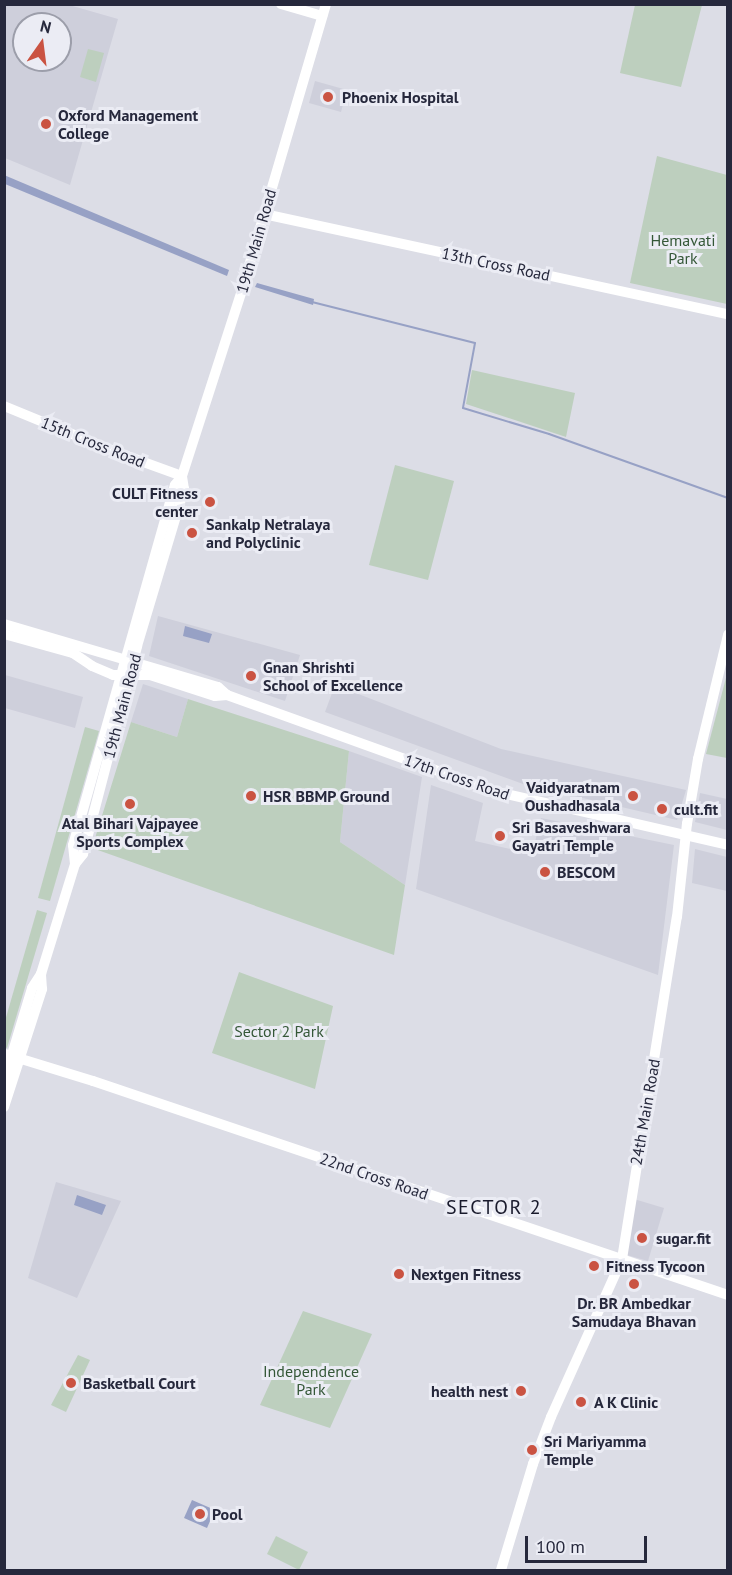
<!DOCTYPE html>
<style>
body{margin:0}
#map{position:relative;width:732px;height:1575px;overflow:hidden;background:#dcdde6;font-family:"PT Sans",sans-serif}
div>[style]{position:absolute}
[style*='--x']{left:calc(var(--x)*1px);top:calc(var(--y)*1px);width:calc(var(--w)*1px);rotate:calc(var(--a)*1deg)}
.built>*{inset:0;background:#cecfdb}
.green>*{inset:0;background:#bdcfbe}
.water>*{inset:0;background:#97a1c5}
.stream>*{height:2px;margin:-1px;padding:0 1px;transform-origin:1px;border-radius:1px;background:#97a1c5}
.secondary>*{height:10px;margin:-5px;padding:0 5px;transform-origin:5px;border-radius:5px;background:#fff}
.dots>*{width:16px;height:16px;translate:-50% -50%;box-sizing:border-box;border:3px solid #ebecf4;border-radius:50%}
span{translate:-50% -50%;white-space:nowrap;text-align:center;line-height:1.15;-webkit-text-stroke:6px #ebecf4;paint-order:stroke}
.poi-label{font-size:16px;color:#26283c;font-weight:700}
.left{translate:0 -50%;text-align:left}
.right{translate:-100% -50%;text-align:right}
.park-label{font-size:16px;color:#345737}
.street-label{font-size:16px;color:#26283c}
.quarter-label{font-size:20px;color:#191a2c;letter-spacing:1.5px}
.frame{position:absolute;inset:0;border:6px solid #26283c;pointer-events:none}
.north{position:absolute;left:12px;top:12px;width:60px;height:60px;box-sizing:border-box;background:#ebecf4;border:2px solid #9c9eaa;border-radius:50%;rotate:14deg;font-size:16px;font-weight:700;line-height:24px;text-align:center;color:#26283c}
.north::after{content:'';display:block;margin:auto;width:21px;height:27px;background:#ca5342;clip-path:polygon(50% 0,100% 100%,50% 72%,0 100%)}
.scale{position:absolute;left:525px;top:1536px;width:122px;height:27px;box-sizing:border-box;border:3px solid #26283c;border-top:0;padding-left:8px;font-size:18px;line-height:21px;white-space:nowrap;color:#26283c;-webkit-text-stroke:4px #ebecf4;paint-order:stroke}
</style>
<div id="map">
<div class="built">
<i style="clip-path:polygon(evenodd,4px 5px,69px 5px,118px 19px,70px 185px,5px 158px,4px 5px,24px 24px,60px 24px,60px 60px,24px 60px,24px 24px)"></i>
<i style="clip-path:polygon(315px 81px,347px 90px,341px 112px,309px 103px)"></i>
<i style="clip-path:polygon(158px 616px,300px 655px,285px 701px,149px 656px)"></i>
<i style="clip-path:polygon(5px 675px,83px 697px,75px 728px,5px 708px)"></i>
<i style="clip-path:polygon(143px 684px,188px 699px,177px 737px,131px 722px)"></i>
<i style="clip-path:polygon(335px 685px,501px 749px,686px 790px,677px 820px,523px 784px,325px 712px)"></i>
<i style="clip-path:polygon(349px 751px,422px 777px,405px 885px,340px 842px)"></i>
<i style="clip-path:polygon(431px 785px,483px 803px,475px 841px,532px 854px,541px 818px,674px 845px,658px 975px,416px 889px)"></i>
<i style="clip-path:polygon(700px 793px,727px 799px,727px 830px,695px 822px)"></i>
<i style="clip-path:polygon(695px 849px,727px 857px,727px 891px,692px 883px)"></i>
<i style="clip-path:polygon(56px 1182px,121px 1201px,77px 1298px,28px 1278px)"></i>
<i style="clip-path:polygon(634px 1199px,664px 1208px,648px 1261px,627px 1255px)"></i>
</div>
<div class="green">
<i style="clip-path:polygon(635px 5px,702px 5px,681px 87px,620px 73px)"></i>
<i style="clip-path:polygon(88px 49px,104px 53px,96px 82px,80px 77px)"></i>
<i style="clip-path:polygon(657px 156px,727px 175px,727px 304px,630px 283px)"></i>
<i style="clip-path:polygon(472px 370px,575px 393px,566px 437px,466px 404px)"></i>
<i style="clip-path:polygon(395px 465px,454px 481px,428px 580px,369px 565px)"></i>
<i style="clip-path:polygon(727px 674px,728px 674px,727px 758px,706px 754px)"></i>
<i style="clip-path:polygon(188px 699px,349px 751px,340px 842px,405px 885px,394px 955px,92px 848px,131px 722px,177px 737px)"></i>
<i style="clip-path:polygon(85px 727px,99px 731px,50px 901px,38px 898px)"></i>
<i style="clip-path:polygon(37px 910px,47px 913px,7px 1048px,5px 1047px,5px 1021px)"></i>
<i style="clip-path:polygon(239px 972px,333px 1006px,315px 1089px,212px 1053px)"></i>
<i style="clip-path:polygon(303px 1311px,372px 1334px,330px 1428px,260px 1405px)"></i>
<i style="clip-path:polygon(78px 1355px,90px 1360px,66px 1412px,51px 1405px)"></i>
<i style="clip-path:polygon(276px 1536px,308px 1552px,299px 1570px,267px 1554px)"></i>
</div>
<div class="water">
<i style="clip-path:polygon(4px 175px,229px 270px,227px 276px,5px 184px)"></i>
<i style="clip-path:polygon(257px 283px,314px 299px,313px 305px,255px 287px)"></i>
<i style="clip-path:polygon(185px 626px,212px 634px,209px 643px,183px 636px)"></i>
<i style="clip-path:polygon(77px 1195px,106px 1205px,102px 1215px,74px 1205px)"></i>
<i style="clip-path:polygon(192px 1500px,215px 1510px,207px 1528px,184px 1518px)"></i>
</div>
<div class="stream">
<i style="--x:312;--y:302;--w:168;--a:14.1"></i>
<i style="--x:475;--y:343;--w:66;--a:100.5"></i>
<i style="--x:463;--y:408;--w:90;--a:16.8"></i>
<i style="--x:549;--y:434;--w:190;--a:19.7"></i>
</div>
<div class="secondary">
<i style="--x:281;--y:4;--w:43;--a:16.3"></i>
<i style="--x:264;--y:214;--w:475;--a:12.2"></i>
<i style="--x:4;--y:406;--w:118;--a:22.4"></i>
<i style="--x:113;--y:451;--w:73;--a:19.9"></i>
<i style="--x:4;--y:624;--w:223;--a:16.4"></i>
<i style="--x:218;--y:687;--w:12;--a:42"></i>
<i style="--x:4;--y:634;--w:72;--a:15.4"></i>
<i style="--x:73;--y:653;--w:23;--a:34"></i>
<i style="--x:92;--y:666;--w:23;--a:23"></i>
<i style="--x:113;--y:675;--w:37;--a:0"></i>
<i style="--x:150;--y:675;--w:68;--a:17.9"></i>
<i style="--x:215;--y:696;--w:12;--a:-5"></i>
<i style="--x:227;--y:695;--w:283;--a:19.8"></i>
<i style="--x:493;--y:791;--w:241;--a:12.9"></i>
<i style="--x:75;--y:864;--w:13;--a:-51"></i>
<i style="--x:83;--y:854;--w:215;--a:-75.4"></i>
<i style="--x:137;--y:646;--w:164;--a:-73.3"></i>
<i style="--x:184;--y:489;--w:13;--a:-99"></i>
<i style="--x:5;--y:1054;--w:92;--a:17.1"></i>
<i style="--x:93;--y:1081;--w:670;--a:18.62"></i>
<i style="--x:4;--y:1081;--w:97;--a:-73.2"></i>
<i style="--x:32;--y:988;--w:17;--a:-57"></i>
<i style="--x:41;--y:974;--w:115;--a:-72.8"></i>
<i style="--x:75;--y:864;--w:19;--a:-96"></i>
<i style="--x:73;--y:845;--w:374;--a:-74.2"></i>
<i style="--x:175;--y:485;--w:11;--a:-52"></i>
<i style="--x:182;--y:476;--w:192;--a:-72.1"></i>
<i style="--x:241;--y:293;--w:301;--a:-73.6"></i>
<i style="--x:4;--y:1107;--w:124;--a:-72.1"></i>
<i style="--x:42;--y:989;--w:15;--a:-94"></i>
<i style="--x:501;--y:1570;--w:111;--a:-73.2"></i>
<i style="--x:533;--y:1464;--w:50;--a:-69"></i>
<i style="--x:551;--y:1417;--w:173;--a:-65.8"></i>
<i style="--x:622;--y:1259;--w:346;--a:-80.9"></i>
<i style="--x:677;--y:917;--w:94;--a:-83.9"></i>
<i style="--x:687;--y:824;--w:66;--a:-80.4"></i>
<i style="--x:698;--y:759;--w:128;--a:-76.4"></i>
</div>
<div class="dots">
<i style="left:328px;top:97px;background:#ca5342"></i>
<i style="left:46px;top:124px;background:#ca5342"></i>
<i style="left:210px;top:502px;background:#ca5342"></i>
<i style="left:192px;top:533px;background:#ca5342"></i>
<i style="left:251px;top:676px;background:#ca5342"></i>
<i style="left:251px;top:796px;background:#ca5342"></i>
<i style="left:633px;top:796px;background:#ca5342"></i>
<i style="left:130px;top:804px;background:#ca5342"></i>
<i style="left:662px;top:809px;background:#ca5342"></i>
<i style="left:500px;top:836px;background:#ca5342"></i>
<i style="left:545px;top:872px;background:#ca5342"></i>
<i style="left:642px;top:1238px;background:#ca5342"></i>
<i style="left:594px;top:1266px;background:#ca5342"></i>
<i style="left:399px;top:1274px;background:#ca5342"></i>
<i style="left:634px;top:1284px;background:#ca5342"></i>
<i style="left:71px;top:1383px;background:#ca5342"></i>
<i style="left:521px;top:1391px;background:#ca5342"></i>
<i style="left:581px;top:1402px;background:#ca5342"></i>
<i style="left:532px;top:1450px;background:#ca5342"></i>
<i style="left:200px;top:1514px;background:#ca5342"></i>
</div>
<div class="poi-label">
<span class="left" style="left:342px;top:97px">Phoenix Hospital</span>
<span class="left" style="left:58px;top:124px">Oxford Management<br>College</span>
<span class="right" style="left:198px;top:502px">CULT Fitness<br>center</span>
<span class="left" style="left:206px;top:533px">Sankalp Netralaya<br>and Polyclinic</span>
<span class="left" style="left:263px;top:676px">Gnan Shrishti<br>School of Excellence</span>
<span class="right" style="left:620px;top:796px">Vaidyaratnam<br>Oushadhasala</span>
<span class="left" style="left:263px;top:796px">HSR BBMP Ground</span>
<span class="left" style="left:674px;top:809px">cult.fit</span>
<span style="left:130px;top:832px">Atal Bihari Vajpayee<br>Sports Complex</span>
<span class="left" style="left:512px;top:836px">Sri Basaveshwara<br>Gayatri Temple</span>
<span class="left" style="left:557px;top:872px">BESCOM</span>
<span class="left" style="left:656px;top:1238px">sugar.fit</span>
<span class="left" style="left:606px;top:1266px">Fitness Tycoon</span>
<span class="left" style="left:411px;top:1274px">Nextgen Fitness</span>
<span style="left:634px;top:1312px">Dr. BR Ambedkar<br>Samudaya Bhavan</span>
<span class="left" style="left:83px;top:1383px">Basketball Court</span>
<span class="right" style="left:508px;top:1391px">health nest</span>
<span class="left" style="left:594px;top:1402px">A K Clinic</span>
<span class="left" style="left:544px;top:1450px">Sri Mariyamma<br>Temple</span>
<span class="left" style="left:212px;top:1514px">Pool</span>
</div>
<div class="park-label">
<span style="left:683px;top:249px">Hemavati<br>Park</span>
<span style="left:279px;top:1031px">Sector 2 Park</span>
<span style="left:311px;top:1380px">Independence<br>Park</span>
</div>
<div class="street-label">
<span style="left:256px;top:241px;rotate:-74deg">19th Main Road</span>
<span style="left:496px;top:264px;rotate:12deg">13th Cross Road</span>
<span style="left:93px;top:442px;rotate:22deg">15th Cross Road</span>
<span style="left:122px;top:706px;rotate:-75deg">19th Main Road</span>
<span style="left:457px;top:777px;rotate:19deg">17th Cross Road</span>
<span style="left:645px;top:1112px;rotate:-80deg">24th Main Road</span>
<span style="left:374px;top:1176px;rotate:19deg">22nd Cross Road</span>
</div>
<div class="quarter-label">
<span style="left:494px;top:1207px">SECTOR 2</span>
</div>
<div class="frame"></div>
<div class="north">N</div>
<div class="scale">100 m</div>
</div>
